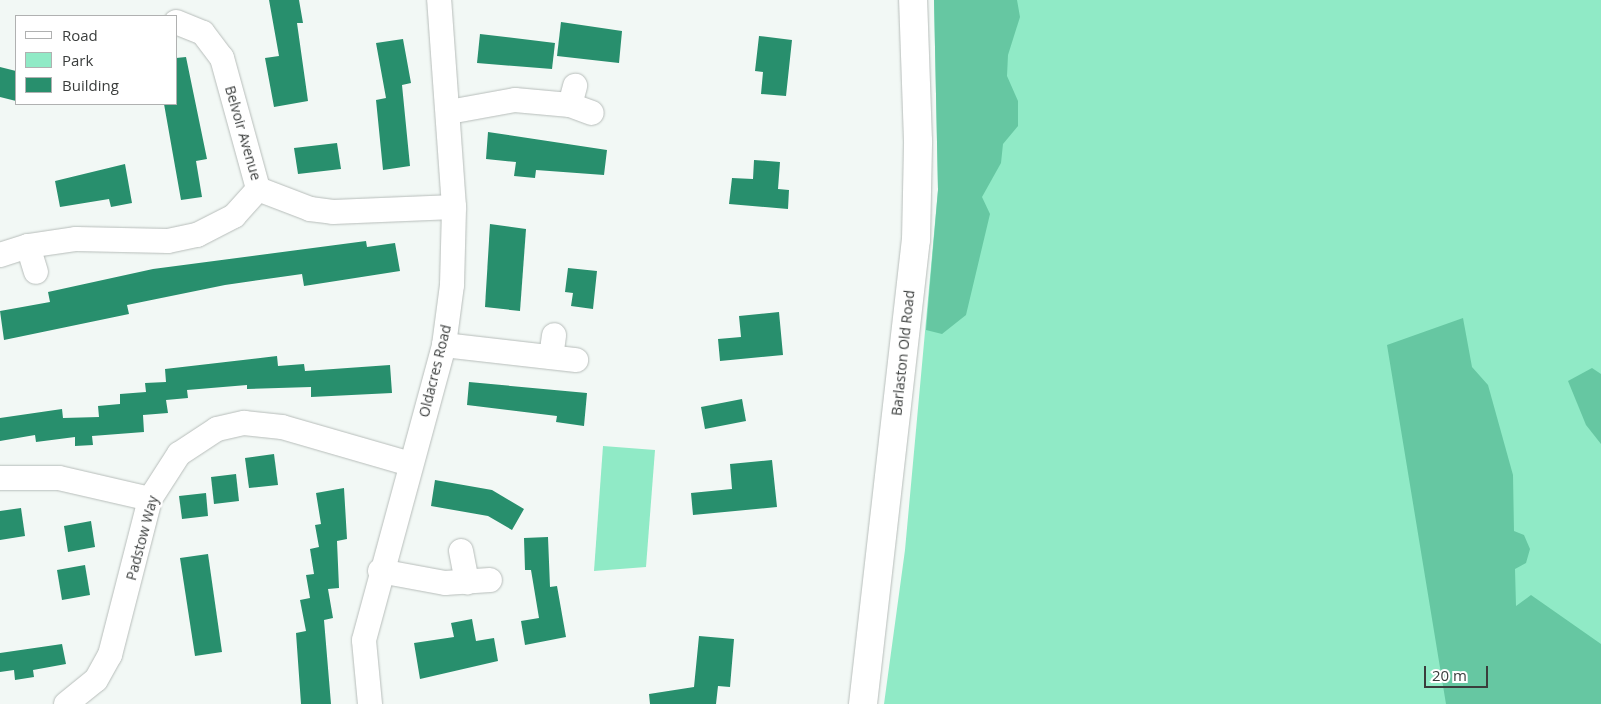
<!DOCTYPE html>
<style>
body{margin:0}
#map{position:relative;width:1601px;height:704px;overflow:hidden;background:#f2f8f5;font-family:"Open Sans",sans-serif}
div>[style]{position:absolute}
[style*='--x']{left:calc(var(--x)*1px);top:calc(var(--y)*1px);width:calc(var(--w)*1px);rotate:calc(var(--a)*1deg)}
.green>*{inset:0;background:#90eac6}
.forest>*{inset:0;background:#66c7a2}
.building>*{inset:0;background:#288f6d}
.roads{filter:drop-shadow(0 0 1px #b7bdba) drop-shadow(0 0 1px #b7bdba)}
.minor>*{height:24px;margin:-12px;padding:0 12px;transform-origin:12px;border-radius:12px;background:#fff}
.tertiary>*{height:28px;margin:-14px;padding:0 14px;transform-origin:14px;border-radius:14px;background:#fff}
span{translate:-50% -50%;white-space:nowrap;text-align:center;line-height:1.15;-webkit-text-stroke:5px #fff;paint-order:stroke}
.street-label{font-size:14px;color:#3a3d3c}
.legend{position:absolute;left:15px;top:15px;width:162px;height:90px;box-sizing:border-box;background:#fff;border:1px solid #b0b1b1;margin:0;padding:6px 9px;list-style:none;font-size:15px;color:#3a3d3c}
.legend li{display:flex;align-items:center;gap:10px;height:25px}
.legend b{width:25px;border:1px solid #b0b1b1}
.scale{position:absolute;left:1424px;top:666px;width:64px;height:22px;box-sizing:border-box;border:2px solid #3a3d3c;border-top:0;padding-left:6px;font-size:15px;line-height:18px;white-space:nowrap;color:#3a3d3c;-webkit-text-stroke:4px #fff;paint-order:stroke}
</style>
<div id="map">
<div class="green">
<i style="clip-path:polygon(934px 0,1601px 0,1601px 704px,884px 704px,905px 550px,938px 190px)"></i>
<i style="clip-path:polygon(603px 446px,655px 450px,646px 567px,594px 571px)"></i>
</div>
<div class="forest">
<i style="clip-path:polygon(934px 0,1017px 0,1020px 17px,1008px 55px,1007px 76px,1018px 101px,1018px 126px,1003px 144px,1001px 163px,982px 197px,990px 214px,966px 315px,942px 334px,926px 330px,938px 190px)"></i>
<i style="clip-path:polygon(1463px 318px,1472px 367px,1488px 385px,1513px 475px,1514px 531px,1524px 535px,1530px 549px,1526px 563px,1515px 569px,1516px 606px,1531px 595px,1601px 644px,1601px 704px,1446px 704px,1387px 345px)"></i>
<i style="clip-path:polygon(1592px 368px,1601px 374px,1601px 444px,1586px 425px,1568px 381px)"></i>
</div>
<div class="building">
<i style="clip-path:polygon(269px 0,299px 0,303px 23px,297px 23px,308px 101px,274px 107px,265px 58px,279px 56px)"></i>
<i style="clip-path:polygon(561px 22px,622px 31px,619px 63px,557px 56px)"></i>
<i style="clip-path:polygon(480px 34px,555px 43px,552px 69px,477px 63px)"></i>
<i style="clip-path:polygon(759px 36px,792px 40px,786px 96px,761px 94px,763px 72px,755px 71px)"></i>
<i style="clip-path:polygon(403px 39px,411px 83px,402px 85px,410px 166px,383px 170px,376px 100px,386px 98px,376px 43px)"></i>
<i style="clip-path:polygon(186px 57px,207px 159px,196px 161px,202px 197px,181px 200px,164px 104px,176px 104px,176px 58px)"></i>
<i style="clip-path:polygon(0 67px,16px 71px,16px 101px,0 97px)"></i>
<i style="clip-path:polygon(488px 132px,607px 150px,604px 175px,536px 170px,535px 178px,514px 176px,516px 162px,486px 159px)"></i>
<i style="clip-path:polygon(337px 143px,341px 169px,298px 174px,294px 148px)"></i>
<i style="clip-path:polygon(754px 160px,780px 162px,778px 189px,789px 190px,788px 209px,729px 204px,732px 178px,753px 179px)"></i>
<i style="clip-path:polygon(125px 164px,132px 203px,111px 207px,109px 199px,60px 207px,55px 181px)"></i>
<i style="clip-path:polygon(490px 224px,526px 229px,520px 311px,485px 307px)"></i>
<i style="clip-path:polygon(366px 241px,367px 247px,395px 243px,400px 271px,304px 286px,302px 274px,225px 285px,127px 305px,129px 314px,4px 340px,0 311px,50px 302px,48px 292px,153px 269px)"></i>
<i style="clip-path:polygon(568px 268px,597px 271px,593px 309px,571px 306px,573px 293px,565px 292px)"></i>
<i style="clip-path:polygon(779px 312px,783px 355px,720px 361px,718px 339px,741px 337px,739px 316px)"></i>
<i style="clip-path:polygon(277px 356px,278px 366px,304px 364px,305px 371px,390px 365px,392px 393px,311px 397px,311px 387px,247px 389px,247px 385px,187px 390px,188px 398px,166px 400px,168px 413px,143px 415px,144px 432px,92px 436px,93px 445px,75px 446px,75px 437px,36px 442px,35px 435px,0 441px,0 418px,62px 409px,63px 418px,99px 417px,98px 406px,120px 404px,120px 394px,146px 392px,145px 383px,166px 382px,165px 369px)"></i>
<i style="clip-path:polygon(469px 382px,587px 393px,584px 426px,556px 422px,557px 416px,467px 405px)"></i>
<i style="clip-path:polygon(742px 399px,746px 421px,705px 429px,701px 407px)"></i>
<i style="clip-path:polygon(274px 454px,278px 485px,249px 488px,245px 458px)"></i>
<i style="clip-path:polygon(772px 460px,777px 507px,693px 515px,691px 493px,732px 489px,730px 464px)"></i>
<i style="clip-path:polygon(236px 474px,239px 501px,214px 504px,211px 477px)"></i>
<i style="clip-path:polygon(435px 480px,492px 490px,524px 509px,512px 530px,488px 516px,431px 506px)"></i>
<i style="clip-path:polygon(344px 488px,347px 539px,337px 541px,339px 588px,328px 589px,333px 618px,324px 620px,331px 704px,301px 704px,296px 633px,306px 631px,300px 600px,310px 598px,306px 575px,314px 574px,310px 549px,319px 547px,315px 525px,321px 524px,316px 493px)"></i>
<i style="clip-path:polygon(206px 493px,208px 516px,182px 519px,179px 496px)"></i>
<i style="clip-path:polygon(21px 508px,25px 536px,0 540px,0 511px)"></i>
<i style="clip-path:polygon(91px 521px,95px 547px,68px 552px,64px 526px)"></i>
<i style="clip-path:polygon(548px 537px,550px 587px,557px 586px,566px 637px,525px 645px,521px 621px,539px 618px,531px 570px,525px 570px,524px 538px)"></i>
<i style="clip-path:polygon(208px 554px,222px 652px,195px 656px,180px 558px)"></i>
<i style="clip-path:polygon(85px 565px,90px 595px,62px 600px,57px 570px)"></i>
<i style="clip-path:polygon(472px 619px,476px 641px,494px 638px,498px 661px,420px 679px,414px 643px,454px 637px,451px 623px)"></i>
<i style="clip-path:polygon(699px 636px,734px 639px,730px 687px,718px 686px,716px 704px,650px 704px,649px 694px,694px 687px)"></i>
<i style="clip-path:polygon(62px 644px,66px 664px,33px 670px,34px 677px,15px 680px,14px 670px,0 672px,0 653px)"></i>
</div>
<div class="roads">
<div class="minor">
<i style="--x:176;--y:22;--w:29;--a:22"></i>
<i style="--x:203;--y:33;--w:31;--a:53"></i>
<i style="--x:222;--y:58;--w:136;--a:74.6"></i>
<i style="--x:258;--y:189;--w:56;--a:21"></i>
<i style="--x:310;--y:209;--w:23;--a:7"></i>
<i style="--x:333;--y:212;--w:121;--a:-2.4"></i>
<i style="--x:570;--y:105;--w:20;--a:-75"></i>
<i style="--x:449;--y:112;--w:67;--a:-10.3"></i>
<i style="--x:515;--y:100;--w:55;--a:5.2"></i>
<i style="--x:570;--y:105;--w:23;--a:20"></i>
<i style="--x:28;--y:246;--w:27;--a:73"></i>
<i style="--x:0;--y:255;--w:29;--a:-18"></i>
<i style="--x:28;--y:246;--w:49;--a:-8.3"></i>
<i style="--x:76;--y:239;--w:92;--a:1.2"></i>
<i style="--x:168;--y:241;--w:30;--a:-12"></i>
<i style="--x:197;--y:235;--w:42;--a:-27.2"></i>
<i style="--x:234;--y:216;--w:36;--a:-48"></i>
<i style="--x:444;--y:345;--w:133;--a:6.5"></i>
<i style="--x:551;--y:357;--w:22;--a:-82"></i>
<i style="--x:0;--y:478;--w:59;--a:0"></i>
<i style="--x:59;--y:478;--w:93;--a:13"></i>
<i style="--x:461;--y:551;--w:32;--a:79"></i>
<i style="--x:380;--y:571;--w:66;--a:10.5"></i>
<i style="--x:445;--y:583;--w:45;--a:-3.8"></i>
<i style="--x:66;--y:704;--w:38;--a:-39"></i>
<i style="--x:96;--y:680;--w:29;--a:-61"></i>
<i style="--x:110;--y:655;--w:161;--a:-75.6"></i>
<i style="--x:150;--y:499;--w:54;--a:-57.2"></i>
<i style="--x:179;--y:454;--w:45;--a:-33.3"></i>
<i style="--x:217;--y:429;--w:28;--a:-13"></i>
<i style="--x:244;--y:423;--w:38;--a:6"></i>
<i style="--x:282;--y:427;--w:133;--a:16.1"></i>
<i style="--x:370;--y:704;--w:64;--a:-95.4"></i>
<i style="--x:364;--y:640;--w:306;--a:-74.8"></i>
<i style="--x:444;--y:345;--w:61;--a:-82.4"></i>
<i style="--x:452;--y:285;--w:78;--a:-88.5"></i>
<i style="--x:454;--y:207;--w:208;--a:-94.1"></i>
</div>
<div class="tertiary">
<i style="--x:863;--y:704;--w:467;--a:-83.5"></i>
<i style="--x:916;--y:240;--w:99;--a:-88.8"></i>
<i style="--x:918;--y:141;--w:141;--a:-92"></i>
</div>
</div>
<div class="street-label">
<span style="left:243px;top:133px;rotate:74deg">Belvoir Avenue</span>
<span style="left:903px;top:353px;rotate:-84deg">Barlaston Old Road</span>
<span style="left:435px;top:371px;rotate:-76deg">Oldacres Road</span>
<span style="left:142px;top:538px;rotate:-75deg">Padstow Way</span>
</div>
<ul class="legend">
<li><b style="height:6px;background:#fff"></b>Road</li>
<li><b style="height:14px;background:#90eac6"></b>Park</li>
<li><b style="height:14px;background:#288f6d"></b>Building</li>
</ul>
<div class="scale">20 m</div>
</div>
